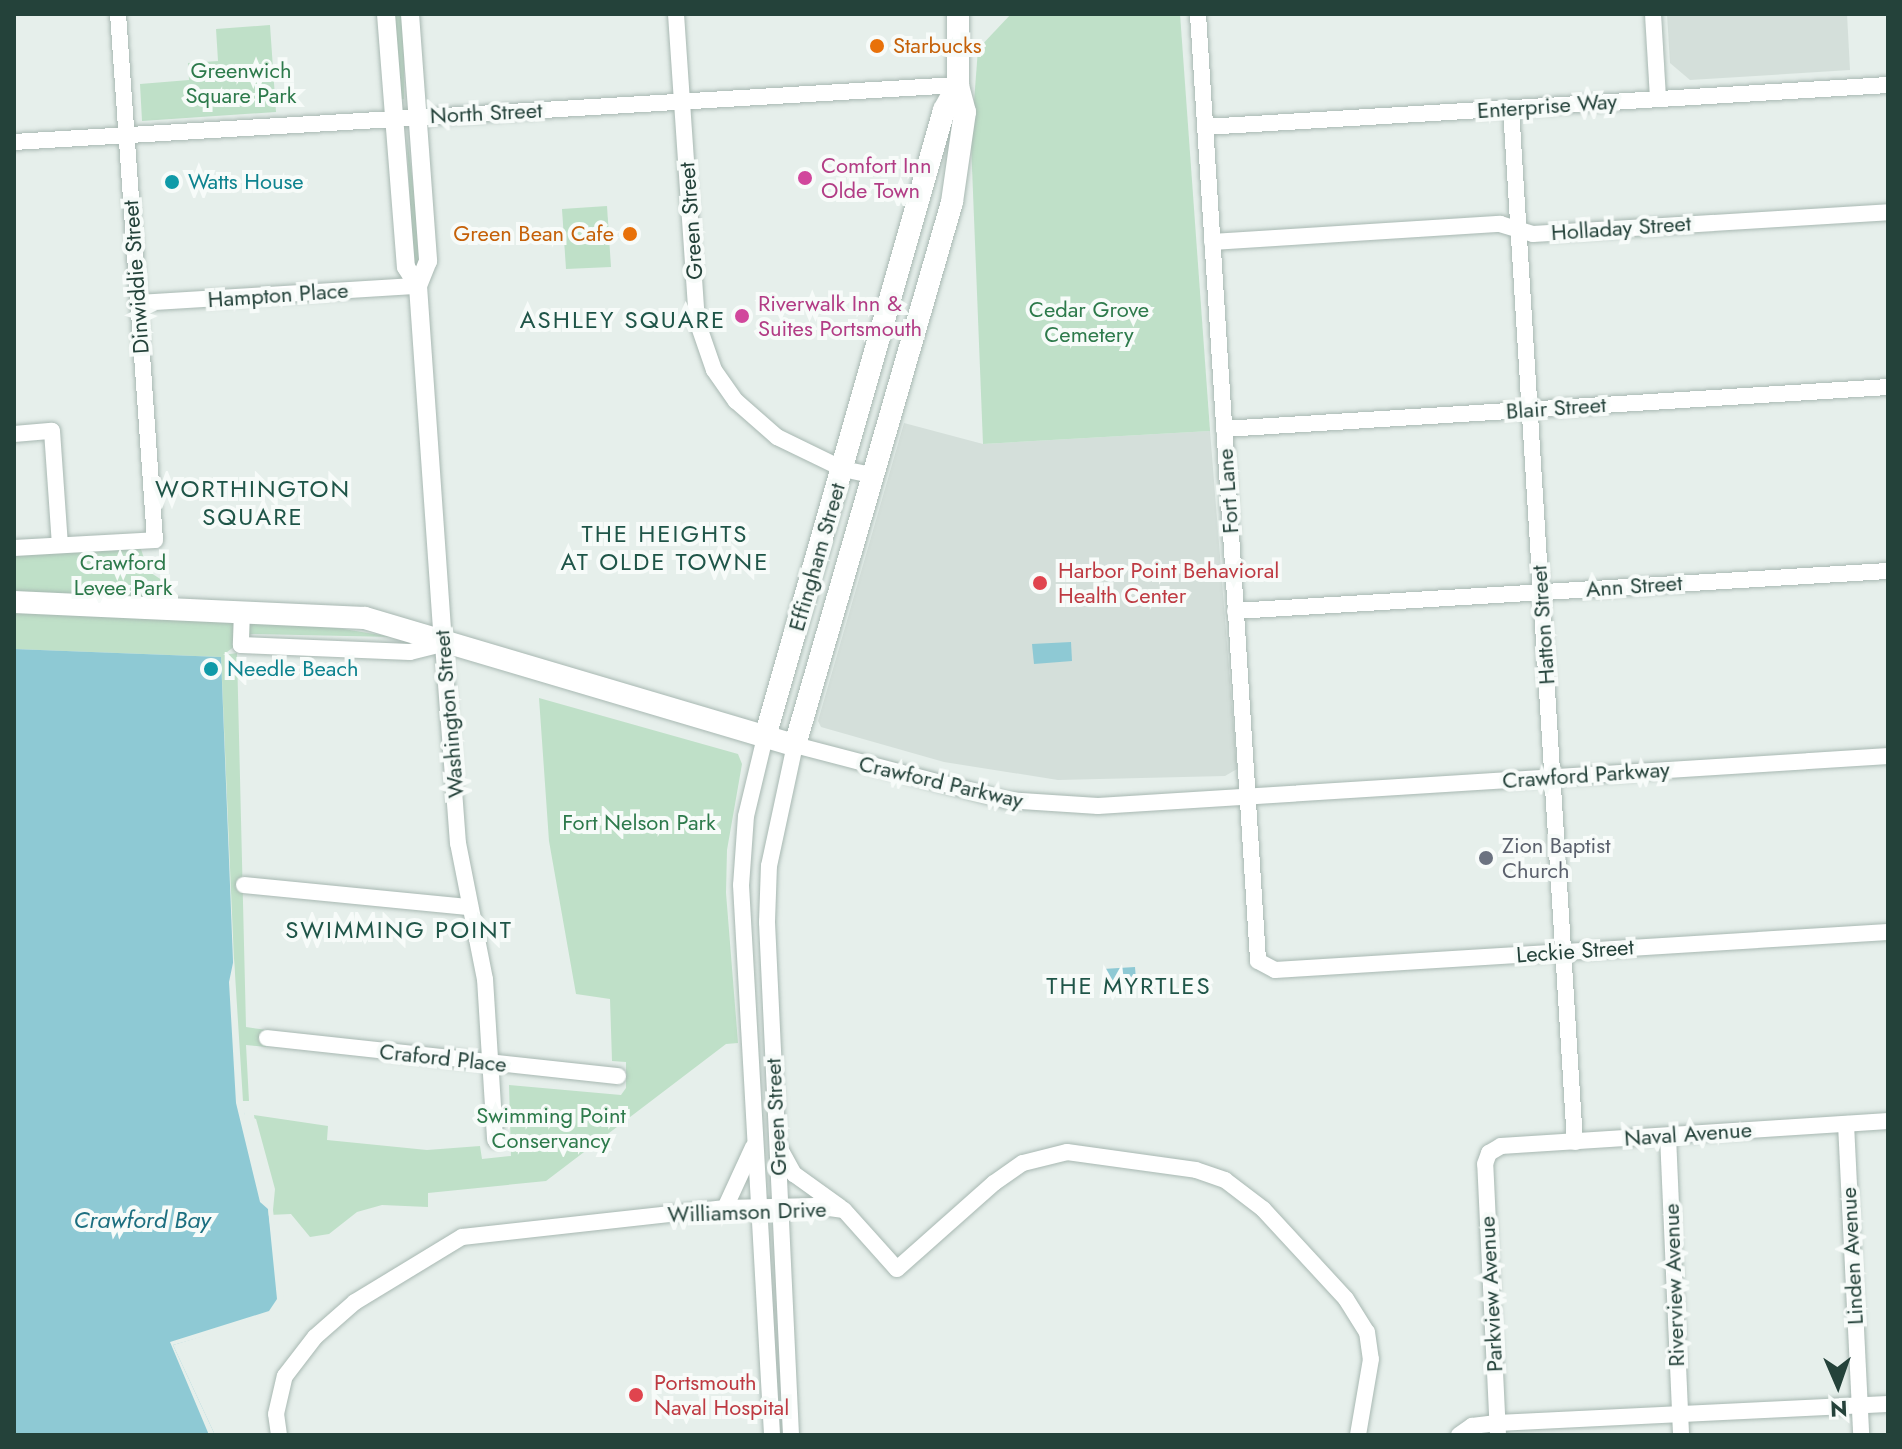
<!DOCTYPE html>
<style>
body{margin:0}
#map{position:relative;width:1902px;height:1449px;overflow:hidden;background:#e6efeb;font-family:Jost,sans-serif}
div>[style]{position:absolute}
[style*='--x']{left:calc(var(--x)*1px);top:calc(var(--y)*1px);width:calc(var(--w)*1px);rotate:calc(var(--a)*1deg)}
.built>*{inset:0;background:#d4dfda}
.green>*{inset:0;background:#bfe0c8}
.water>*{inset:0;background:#8ec9d4}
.pier>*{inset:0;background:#e6efeb}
.roads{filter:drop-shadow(0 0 2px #a8b8b2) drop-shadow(0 0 2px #a8b8b2)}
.minor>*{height:16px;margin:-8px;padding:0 8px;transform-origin:8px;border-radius:8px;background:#fff}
.tertiary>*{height:18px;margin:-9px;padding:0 9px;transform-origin:9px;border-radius:9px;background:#fff}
.secondary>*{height:22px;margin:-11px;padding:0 11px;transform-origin:11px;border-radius:11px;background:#fff}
.dots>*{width:22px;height:22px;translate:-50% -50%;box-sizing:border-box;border:4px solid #f7fbf9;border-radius:50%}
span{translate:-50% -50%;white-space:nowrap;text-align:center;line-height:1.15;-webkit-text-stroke:8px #f7fbf9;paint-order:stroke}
.food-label{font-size:22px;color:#c56008}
.left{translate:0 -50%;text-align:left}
.right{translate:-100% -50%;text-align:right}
.park-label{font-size:22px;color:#2d7a4b}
.street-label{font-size:22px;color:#24423a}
.hotel-label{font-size:22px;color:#b23c85}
.culture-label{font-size:22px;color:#0d838f}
.health-label{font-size:22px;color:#be3a42}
.worship-label{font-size:22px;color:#5b616d}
.neighbourhood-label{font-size:24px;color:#1f5548;letter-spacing:2px}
.water-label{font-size:24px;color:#1c6f80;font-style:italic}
.frame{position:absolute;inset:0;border:16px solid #24423a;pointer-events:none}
.north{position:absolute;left:1798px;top:1345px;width:80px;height:80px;-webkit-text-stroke:6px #f7fbf9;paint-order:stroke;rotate:178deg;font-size:22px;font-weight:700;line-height:32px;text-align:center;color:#24423a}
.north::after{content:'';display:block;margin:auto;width:28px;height:36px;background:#24423a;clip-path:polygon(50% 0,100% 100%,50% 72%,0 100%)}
</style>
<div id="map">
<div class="built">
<i style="clip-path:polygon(1667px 14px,1847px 14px,1850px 70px,1690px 80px,1670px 63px)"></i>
<i style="clip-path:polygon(904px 423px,983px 444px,1210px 431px,1237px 769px,1225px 776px,1058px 780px,944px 762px,821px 727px,818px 721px)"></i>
</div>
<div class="green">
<i style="clip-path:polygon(391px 14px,404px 14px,404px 99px,401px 99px)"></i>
<i style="clip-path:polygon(1011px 14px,1180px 14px,1210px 431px,983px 444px,971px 142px,978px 49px)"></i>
<i style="clip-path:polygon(270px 25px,276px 112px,142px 121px,140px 84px,189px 80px,188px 63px,218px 61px,216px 29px)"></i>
<i style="clip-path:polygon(407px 138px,423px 260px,417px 266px,413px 266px)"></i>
<i style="clip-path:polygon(607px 206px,611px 267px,566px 269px,562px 209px)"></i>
<i style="clip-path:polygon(140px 546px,148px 571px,168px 584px,171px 601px,393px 637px,251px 634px,223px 655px,237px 653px,246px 1027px,267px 1030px,266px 1047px,246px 1045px,249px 1101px,240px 1101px,221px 657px,14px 649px,14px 553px)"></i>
<i style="clip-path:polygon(539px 698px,738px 754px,742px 764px,727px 850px,726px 893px,738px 1043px,726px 1044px,546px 1181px,428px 1193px,428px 1207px,382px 1205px,357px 1212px,329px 1234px,310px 1237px,291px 1214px,269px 1215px,254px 1115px,328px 1126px,327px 1140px,427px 1150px,480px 1146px,482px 1159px,511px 1156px,509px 1085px,621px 1095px,626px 1088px,626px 1062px,612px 1061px,610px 999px,576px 994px,549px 841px)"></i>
</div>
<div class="water">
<i style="clip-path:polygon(1071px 642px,1072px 661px,1034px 664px,1032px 644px)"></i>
<i style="clip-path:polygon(14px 649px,221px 657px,238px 1088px,268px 1209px,281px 1308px,274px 1315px,173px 1345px,215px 1435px,14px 1435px)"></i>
<i style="clip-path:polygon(1135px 967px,1136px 980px,1104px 982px,1103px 969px)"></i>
</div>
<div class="pier">
<i style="clip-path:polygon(234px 958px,243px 1101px,245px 1115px,256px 1119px,275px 1189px,273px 1210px,285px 1308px,278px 1316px,173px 1345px,215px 1435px,209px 1435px,170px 1342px,269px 1311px,277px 1299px,268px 1209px,260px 1202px,236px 1103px,229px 982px)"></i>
</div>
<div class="roads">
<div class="minor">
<i style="--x:676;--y:14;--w:308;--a:86.1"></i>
<i style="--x:697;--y:321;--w:52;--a:70.9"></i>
<i style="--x:714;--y:370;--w:38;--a:55"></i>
<i style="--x:736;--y:401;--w:55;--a:41.3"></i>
<i style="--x:777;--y:437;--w:73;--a:25.9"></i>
<i style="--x:843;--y:469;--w:33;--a:12"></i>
<i style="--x:1198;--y:14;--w:949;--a:86.37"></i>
<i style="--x:1258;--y:961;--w:19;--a:28"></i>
<i style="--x:1275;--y:970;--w:614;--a:-3.55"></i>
<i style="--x:1653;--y:14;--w:85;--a:86.6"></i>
<i style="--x:1511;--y:108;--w:1036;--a:86.46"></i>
<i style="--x:1205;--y:127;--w:684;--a:-3.52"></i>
<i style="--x:14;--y:142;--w:946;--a:-3.46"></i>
<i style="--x:1212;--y:242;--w:289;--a:-3.6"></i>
<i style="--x:1500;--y:224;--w:34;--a:17"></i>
<i style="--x:1533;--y:234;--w:356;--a:-3.5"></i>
<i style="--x:138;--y:303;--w:281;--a:-3.5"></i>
<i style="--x:1224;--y:429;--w:665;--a:-3.62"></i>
<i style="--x:14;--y:434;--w:38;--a:-5"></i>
<i style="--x:52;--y:431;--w:114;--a:86"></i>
<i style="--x:14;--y:548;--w:141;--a:-3.2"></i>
<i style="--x:155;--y:540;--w:527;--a:-94.02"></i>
<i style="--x:242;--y:611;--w:34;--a:92"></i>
<i style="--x:241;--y:645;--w:169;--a:2.4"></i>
<i style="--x:410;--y:652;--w:34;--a:-14"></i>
<i style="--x:443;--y:644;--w:200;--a:85.7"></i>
<i style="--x:458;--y:843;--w:139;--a:78.8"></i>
<i style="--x:485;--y:979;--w:161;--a:86.4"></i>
<i style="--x:1235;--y:611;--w:654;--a:-3.51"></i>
<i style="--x:765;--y:737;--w:81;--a:103.5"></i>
<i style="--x:746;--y:816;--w:69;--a:94.1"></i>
<i style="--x:741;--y:885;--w:551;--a:86.77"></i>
<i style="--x:244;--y:885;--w:227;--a:5.6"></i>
<i style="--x:267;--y:1038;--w:353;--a:6.2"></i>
<i style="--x:1846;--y:1124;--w:311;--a:87.2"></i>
<i style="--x:1668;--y:1136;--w:299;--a:87.5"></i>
<i style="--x:780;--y:1149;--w:29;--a:61"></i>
<i style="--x:794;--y:1174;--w:57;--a:35.7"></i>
<i style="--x:725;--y:1208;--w:67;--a:-65.3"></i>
<i style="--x:279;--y:1435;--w:21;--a:-98"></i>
<i style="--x:276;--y:1414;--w:39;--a:-77"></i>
<i style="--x:285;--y:1376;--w:49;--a:-52.4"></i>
<i style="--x:315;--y:1337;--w:53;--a:-41.2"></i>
<i style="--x:355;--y:1302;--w:125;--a:-31.3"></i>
<i style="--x:462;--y:1237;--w:265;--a:-6.3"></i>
<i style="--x:725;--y:1208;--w:90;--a:-1.3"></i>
<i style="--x:815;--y:1206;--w:29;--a:8"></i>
<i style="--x:844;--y:1210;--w:79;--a:48.1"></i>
<i style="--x:897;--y:1269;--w:130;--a:-41.6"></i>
<i style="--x:994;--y:1183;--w:35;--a:-35"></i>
<i style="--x:1023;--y:1163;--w:45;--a:-14"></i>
<i style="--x:1067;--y:1152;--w:130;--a:7.9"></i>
<i style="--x:1196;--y:1170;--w:31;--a:19"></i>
<i style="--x:1225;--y:1180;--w:48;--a:37.3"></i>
<i style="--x:1263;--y:1209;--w:122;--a:47.3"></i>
<i style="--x:1346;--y:1299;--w:39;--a:58"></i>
<i style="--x:1367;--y:1332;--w:27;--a:82"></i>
<i style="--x:1371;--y:1359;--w:77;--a:99.7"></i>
<i style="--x:791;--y:1435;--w:514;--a:-92.68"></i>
<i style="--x:767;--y:922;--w:56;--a:-88"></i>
<i style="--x:769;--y:866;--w:124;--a:-77.9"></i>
<i style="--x:795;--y:745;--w:218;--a:14.6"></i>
<i style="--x:1006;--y:800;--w:92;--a:3.7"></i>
<i style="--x:1098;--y:806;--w:792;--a:-3.62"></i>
<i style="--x:1459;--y:1435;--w:16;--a:-35"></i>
<i style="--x:1472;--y:1426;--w:25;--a:-7"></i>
<i style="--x:1497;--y:1423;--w:391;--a:-2.8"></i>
<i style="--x:1498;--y:1435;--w:271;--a:-92.7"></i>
<i style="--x:1485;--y:1164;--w:12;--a:-70"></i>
<i style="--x:1489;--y:1153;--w:14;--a:-30"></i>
<i style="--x:1501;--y:1146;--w:388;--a:-3.7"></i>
</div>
<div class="tertiary">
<i style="--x:386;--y:14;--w:254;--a:85.5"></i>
<i style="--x:406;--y:267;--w:22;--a:58"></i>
<i style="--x:418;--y:286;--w:359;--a:86"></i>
<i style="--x:410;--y:14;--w:248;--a:85.8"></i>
<i style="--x:428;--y:261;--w:27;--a:112"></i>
</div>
<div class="secondary">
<i style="--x:14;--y:602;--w:351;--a:2.6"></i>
<i style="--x:365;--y:618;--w:448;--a:16.5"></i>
<i style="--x:795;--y:745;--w:565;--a:-73.87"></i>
<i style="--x:952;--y:202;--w:91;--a:-81.8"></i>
<i style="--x:965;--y:112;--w:28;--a:-105"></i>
<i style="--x:958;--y:85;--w:71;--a:-90"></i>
<i style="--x:765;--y:737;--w:652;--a:-74.07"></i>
<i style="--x:944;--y:110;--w:29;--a:-61"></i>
</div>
</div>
<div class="dots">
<i style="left:877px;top:46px;background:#e8710a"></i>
<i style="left:805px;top:178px;background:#d1479c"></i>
<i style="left:172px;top:182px;background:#0f9aa8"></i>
<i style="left:630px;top:234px;background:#e8710a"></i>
<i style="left:742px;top:316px;background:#d1479c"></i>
<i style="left:1040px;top:583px;background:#e0444e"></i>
<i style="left:211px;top:669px;background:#0f9aa8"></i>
<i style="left:1486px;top:858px;background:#6b7280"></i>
<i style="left:636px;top:1395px;background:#e0444e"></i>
</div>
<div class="food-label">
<span class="left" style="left:893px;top:46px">Starbucks</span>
<span class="right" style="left:614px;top:234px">Green Bean Cafe</span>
</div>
<div class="park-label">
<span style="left:241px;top:83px">Greenwich<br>Square Park</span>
<span style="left:1089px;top:322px">Cedar Grove<br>Cemetery</span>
<span style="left:123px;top:575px">Crawford<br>Levee Park</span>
<span style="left:639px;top:823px">Fort Nelson Park</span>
<span style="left:551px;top:1128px">Swimming Point<br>Conservancy</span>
</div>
<div class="street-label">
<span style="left:1547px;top:106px;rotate:-4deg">Enterprise Way</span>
<span style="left:486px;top:113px;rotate:-3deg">North Street</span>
<span style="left:691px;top:221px;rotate:-94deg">Green Street</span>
<span style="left:1621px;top:228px;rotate:-4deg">Holladay Street</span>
<span style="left:136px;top:277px;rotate:-94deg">Dinwiddie Street</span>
<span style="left:278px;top:295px;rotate:-4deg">Hampton Place</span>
<span style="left:1556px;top:408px;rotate:-4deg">Blair Street</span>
<span style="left:1228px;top:491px;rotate:-94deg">Fort Lane</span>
<span style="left:817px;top:557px;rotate:-74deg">Effingham Street</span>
<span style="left:1634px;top:586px;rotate:-4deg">Ann Street</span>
<span style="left:1543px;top:625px;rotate:-94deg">Hatton Street</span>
<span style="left:449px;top:714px;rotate:-95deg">Washington Street</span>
<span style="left:1586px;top:775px;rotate:-4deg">Crawford Parkway</span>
<span style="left:941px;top:782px;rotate:13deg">Crawford Parkway</span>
<span style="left:1575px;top:951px;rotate:-4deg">Leckie Street</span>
<span style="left:443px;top:1058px;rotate:6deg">Craford Place</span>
<span style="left:776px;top:1117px;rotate:-93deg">Green Street</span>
<span style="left:1688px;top:1134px;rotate:-4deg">Naval Avenue</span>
<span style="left:747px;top:1212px;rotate:-2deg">Williamson Drive</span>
<span style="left:1852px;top:1256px;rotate:-93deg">Linden Avenue</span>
<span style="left:1674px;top:1285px;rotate:-92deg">Riverview Avenue</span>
<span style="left:1491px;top:1294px;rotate:-93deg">Parkview Avenue</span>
</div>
<div class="hotel-label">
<span class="left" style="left:821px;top:178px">Comfort Inn<br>Olde Town</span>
<span class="left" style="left:758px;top:316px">Riverwalk Inn &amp;<br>Suites Portsmouth</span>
</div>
<div class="culture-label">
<span class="left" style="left:188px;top:182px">Watts House</span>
<span class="left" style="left:227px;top:669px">Needle Beach</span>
</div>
<div class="health-label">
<span class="left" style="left:1058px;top:583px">Harbor Point Behavioral<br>Health Center</span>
<span class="left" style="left:654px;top:1395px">Portsmouth<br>Naval Hospital</span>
</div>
<div class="worship-label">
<span class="left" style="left:1502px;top:858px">Zion Baptist<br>Church</span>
</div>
<div class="neighbourhood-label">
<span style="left:623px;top:320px">ASHLEY SQUARE</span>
<span style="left:253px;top:503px">WORTHINGTON<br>SQUARE</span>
<span style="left:665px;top:548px">THE HEIGHTS<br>AT OLDE TOWNE</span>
<span style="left:399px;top:930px">SWIMMING POINT</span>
<span style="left:1129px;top:986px">THE MYRTLES</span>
</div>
<div class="water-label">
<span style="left:142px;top:1220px">Crawford Bay</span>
</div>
<div class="frame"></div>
<div class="north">N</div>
</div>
